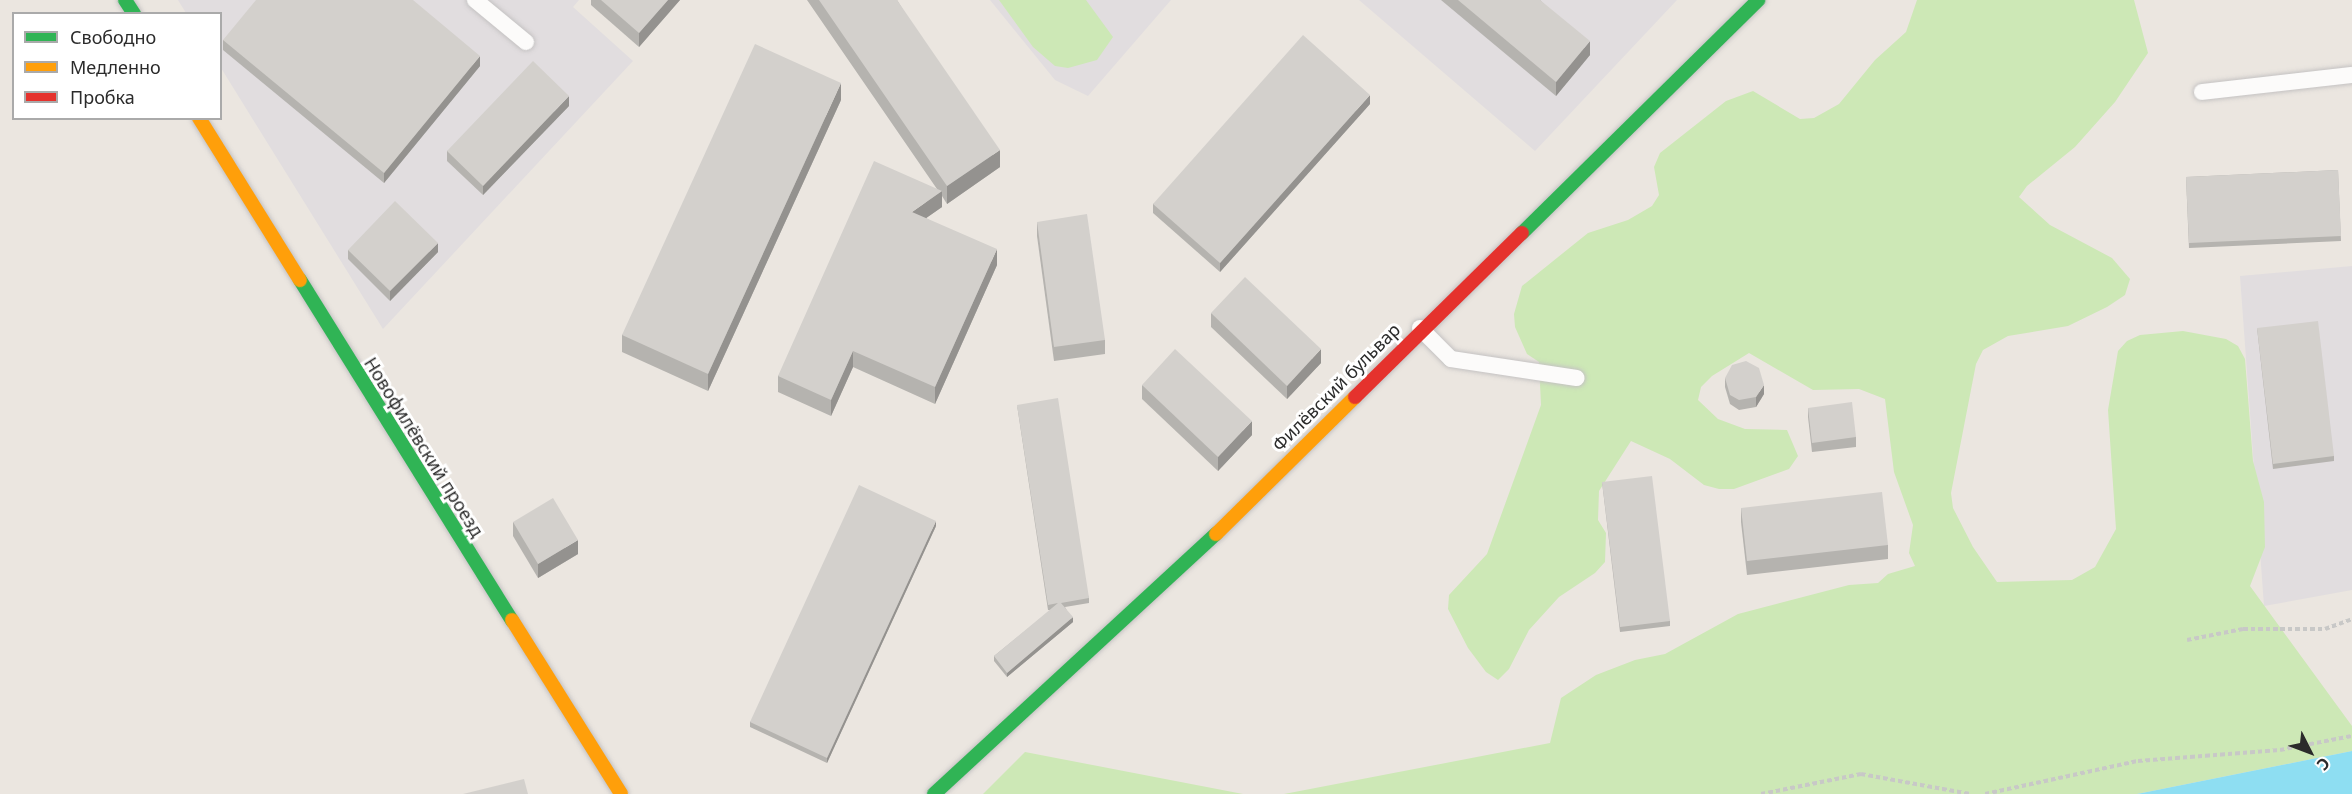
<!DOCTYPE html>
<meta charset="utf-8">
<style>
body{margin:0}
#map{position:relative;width:2352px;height:794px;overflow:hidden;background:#ebe6e0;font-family:"Noto Sans",sans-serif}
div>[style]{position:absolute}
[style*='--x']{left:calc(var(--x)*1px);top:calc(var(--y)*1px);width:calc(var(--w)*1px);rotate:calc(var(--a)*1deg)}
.industrial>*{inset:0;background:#e1dddf}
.green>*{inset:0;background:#cde8b6}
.water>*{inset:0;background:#8edef2}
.path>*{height:4px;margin-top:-2px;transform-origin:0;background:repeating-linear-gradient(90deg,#c8c8c7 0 4.5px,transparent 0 7.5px)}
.roads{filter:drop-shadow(0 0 2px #c4c2c2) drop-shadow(0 0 2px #c4c2c2)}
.lane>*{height:16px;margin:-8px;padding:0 8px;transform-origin:8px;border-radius:8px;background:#fcfbfa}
.fast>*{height:14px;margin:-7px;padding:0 7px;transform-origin:7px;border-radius:7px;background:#30b455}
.slow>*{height:14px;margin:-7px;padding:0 7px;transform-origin:7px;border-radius:7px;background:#ff9f0a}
.jam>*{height:14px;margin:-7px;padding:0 7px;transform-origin:7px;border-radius:7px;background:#e5322d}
.wall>*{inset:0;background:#b5b3af}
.shaded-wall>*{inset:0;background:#94928f}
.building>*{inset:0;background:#d3d0cc}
span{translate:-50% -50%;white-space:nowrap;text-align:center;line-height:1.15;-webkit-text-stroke:6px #fff;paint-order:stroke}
.street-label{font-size:18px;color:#2b2b2b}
.legend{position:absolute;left:12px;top:12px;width:210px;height:108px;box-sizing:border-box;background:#fff;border:2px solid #aaa;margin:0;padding:8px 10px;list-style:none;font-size:18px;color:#2b2b2b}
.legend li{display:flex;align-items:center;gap:12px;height:30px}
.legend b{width:30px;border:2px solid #aaa}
.north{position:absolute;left:2280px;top:722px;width:60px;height:60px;-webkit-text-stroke:4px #fff;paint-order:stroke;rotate:132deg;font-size:16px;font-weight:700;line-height:24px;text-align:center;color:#2b2b2b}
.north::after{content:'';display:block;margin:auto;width:21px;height:27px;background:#2b2b2b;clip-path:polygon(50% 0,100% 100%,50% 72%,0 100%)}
</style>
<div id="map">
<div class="industrial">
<i style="clip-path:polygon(178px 0,579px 0,573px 7px,633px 61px,383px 329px,221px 68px,220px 14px,186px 13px)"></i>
<i style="clip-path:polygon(990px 0,1171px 0,1088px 96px,1055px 80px)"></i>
<i style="clip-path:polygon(1359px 0,1677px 0,1535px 151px)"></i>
<i style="clip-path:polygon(2352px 266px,2352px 590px,2264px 606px,2240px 276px)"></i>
</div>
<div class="green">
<i style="clip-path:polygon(999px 0,1086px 0,1113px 37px,1097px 60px,1068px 68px,1055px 66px,1033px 47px)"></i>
<i style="clip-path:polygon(1917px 0,2134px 0,2148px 53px,2115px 102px,2075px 147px,2027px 186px,2019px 197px,2050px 225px,2112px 258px,2130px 279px,2125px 295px,2107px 307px,2068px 326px,2008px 336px,1983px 350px,1976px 364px,1951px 493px,1953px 508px,1973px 547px,1997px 582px,2072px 580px,2095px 567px,2116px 529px,2108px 410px,2118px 351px,2127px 341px,2140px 335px,2183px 331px,2226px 339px,2238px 346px,2245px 359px,2253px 461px,2264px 502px,2265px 547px,2250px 586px,2352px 726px,2352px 751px,2137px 794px,1284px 794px,1550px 743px,1561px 698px,1596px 675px,1635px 660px,1665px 654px,1738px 614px,1849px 585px,1878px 583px,1888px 574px,1915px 566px,1909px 553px,1913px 525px,1894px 472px,1885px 399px,1859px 389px,1813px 390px,1749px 353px,1712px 376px,1701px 387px,1698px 400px,1718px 419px,1745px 429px,1787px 430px,1798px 456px,1789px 469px,1734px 489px,1719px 489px,1704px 485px,1670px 459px,1631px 441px,1599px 491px,1598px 520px,1606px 533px,1605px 562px,1595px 573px,1559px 597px,1529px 630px,1509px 669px,1498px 680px,1486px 672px,1468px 648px,1448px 609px,1449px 595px,1487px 554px,1541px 405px,1539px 362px,1527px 354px,1515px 327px,1514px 314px,1522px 286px,1588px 233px,1628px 220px,1652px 206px,1659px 195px,1654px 167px,1660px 153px,1726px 101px,1753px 91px,1800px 119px,1814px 118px,1839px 104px,1875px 60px,1906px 32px)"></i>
<i style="clip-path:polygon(1025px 752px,1243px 794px,983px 794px)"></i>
</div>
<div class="water">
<i style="clip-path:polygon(2352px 751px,2352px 794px,2137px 794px)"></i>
</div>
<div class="path">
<i style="--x:2187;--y:640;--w:57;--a:-11.1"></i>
<i style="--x:2243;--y:629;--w:82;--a:0"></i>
<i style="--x:2325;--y:629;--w:29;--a:-20"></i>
<i style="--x:1761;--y:794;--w:102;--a:-11.3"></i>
<i style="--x:1861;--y:774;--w:111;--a:10.4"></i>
<i style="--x:1985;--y:794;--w:157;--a:-12.2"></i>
<i style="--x:2138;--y:761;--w:142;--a:-4.4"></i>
<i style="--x:2280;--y:750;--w:73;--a:-11"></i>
</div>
<div class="roads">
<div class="lane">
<i style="--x:475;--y:0;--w:66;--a:39.5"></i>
<i style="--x:2202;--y:92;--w:151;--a:-6.5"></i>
<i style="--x:1420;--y:328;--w:44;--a:45"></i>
<i style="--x:1451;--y:359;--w:127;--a:8.6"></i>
</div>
<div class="fast">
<i style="--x:125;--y:0;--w:17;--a:57"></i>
<i style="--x:1522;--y:233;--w:332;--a:-44.6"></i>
<i style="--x:300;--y:280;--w:401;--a:58.1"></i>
<i style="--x:934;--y:794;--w:384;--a:-42.7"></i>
</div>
<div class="slow">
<i style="--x:199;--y:118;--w:191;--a:58.1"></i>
<i style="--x:1216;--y:534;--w:195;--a:-44.6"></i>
<i style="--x:512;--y:620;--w:205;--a:57.9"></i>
</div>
<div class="jam">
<i style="--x:1355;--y:397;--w:234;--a:-44.5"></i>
</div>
</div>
<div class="wall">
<i style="clip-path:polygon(591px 0,680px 0,639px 47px,591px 5px)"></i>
<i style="clip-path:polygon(807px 0,897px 0,1000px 167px,947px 204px,942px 196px,942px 207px,926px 218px,997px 265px,935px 404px,853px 367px,831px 416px,778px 392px,778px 376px,937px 189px)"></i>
<i style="clip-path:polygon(1441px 0,1540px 0,1590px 55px,1556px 96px)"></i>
<i style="clip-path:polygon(223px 40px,480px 66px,384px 183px,223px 50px)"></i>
<i style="clip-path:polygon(841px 100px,708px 391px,622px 352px,622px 335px)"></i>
<i style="clip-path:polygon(1370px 104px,1220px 272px,1153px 213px,1153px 204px)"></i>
<i style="clip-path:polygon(569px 106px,483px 195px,447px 161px,447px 151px)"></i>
<i style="clip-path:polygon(2338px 170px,2341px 241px,2189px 248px,2186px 177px)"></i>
<i style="clip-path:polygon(1037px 222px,1105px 340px,1105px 354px,1054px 361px,1037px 236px)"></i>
<i style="clip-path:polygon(348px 250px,438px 252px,390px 301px,348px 259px)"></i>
<i style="clip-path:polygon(1211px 313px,1321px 363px,1287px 399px,1211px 327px)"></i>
<i style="clip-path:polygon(2257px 328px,2334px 456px,2334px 461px,2273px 469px)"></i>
<i style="clip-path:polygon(1725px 378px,1764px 394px,1756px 407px,1739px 410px,1730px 404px,1725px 387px)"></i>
<i style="clip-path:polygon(1142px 385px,1252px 435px,1218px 471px,1142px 399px)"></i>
<i style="clip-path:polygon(1017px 405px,1089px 598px,1089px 603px,1065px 607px,1073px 622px,1007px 677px,994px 661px,994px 656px,1051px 610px,1048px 610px)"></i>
<i style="clip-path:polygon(1808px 408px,1856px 437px,1856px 447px,1812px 452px,1808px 417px)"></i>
<i style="clip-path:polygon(1602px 482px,1670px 621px,1670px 626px,1620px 632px)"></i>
<i style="clip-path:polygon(1741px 508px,1888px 545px,1888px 559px,1747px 575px,1741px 522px)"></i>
<i style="clip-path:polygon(513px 522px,578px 554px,538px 578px,513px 536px)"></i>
<i style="clip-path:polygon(936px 526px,827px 763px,750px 727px,750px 722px)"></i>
</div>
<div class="shaded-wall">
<i style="clip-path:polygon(668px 0,680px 0,639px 47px,639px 33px)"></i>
<i style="clip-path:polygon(1590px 41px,1590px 55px,1556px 96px,1556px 82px)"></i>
<i style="clip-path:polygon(480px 56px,480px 66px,384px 183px,384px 173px)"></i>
<i style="clip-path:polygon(841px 83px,841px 100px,708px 391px,708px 374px)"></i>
<i style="clip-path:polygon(1370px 95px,1370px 104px,1220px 272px,1220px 263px)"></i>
<i style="clip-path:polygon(569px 96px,569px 106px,483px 195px,483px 186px)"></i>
<i style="clip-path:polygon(1000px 150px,1000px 167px,947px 204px,947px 186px)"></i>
<i style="clip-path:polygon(942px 191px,942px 207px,912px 228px,912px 212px)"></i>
<i style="clip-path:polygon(438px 243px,438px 252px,390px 301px,390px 291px)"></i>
<i style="clip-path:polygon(997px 249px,997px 265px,935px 404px,935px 387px)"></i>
<i style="clip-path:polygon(1321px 349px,1321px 363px,1287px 399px,1287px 386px)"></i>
<i style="clip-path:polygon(853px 351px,853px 367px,831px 416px,831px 400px)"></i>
<i style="clip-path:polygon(1764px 385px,1764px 394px,1756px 407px,1756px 397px)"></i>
<i style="clip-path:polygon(1252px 421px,1252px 435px,1218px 471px,1218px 457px)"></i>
<i style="clip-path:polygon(936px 521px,936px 526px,827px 763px,827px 758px)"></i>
<i style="clip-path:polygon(578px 540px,578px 554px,538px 578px,538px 564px)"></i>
<i style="clip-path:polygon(1073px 617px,1073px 622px,1007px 677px,1007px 673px)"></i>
</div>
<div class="building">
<i style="clip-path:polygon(256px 0,413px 0,480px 56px,384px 173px,223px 40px)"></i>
<i style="clip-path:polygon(601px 0,668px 0,639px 33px)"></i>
<i style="clip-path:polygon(819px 0,897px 0,1000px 150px,947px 186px)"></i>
<i style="clip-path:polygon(1458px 0,1540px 0,1590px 41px,1556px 82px)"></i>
<i style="clip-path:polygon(1303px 35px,1370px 95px,1220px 263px,1153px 204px)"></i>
<i style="clip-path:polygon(755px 44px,841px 83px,708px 374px,622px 335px)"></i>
<i style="clip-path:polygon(533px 61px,569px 96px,483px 186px,447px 151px)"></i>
<i style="clip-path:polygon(874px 161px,942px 191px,912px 212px,997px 249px,935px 387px,853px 351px,831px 400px,778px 376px)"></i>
<i style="clip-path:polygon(2338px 170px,2341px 236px,2189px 243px,2186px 177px)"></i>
<i style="clip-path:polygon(395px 201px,438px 243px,390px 291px,348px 250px)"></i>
<i style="clip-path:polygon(1087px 214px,1105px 340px,1054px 347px,1037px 222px)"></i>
<i style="clip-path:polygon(1245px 277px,1321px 349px,1287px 386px,1211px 313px)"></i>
<i style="clip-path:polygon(2318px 321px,2334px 456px,2273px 464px,2257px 328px)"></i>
<i style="clip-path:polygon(1175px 349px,1252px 421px,1218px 457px,1142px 385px)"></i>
<i style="clip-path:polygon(1746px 361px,1759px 368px,1764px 385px,1756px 397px,1739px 400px,1730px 395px,1725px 378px,1732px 365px)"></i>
<i style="clip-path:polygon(1058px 398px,1089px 598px,1061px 603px,1073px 617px,1007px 673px,994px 656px,1058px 603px,1048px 605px,1017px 405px)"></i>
<i style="clip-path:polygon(1852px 402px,1856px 437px,1812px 443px,1808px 408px)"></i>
<i style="clip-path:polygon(1652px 476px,1670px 621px,1620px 627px,1602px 482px)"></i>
<i style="clip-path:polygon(859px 485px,936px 521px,827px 758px,750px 722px)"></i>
<i style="clip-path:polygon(1882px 492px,1888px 545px,1747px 561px,1741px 508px)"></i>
<i style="clip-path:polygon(553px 498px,578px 540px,538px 564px,513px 522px)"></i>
<i style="clip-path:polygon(524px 779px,528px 794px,463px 794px)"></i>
</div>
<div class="street-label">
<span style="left:1336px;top:387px;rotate:-45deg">Филёвский бульвар</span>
<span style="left:424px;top:447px;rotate:58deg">Новофилёвский проезд</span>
</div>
<ul class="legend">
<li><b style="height:8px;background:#30b455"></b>Свободно</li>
<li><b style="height:8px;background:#ff9f0a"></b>Медленно</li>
<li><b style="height:8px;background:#e5322d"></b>Пробка</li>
</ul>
<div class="north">С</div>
</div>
